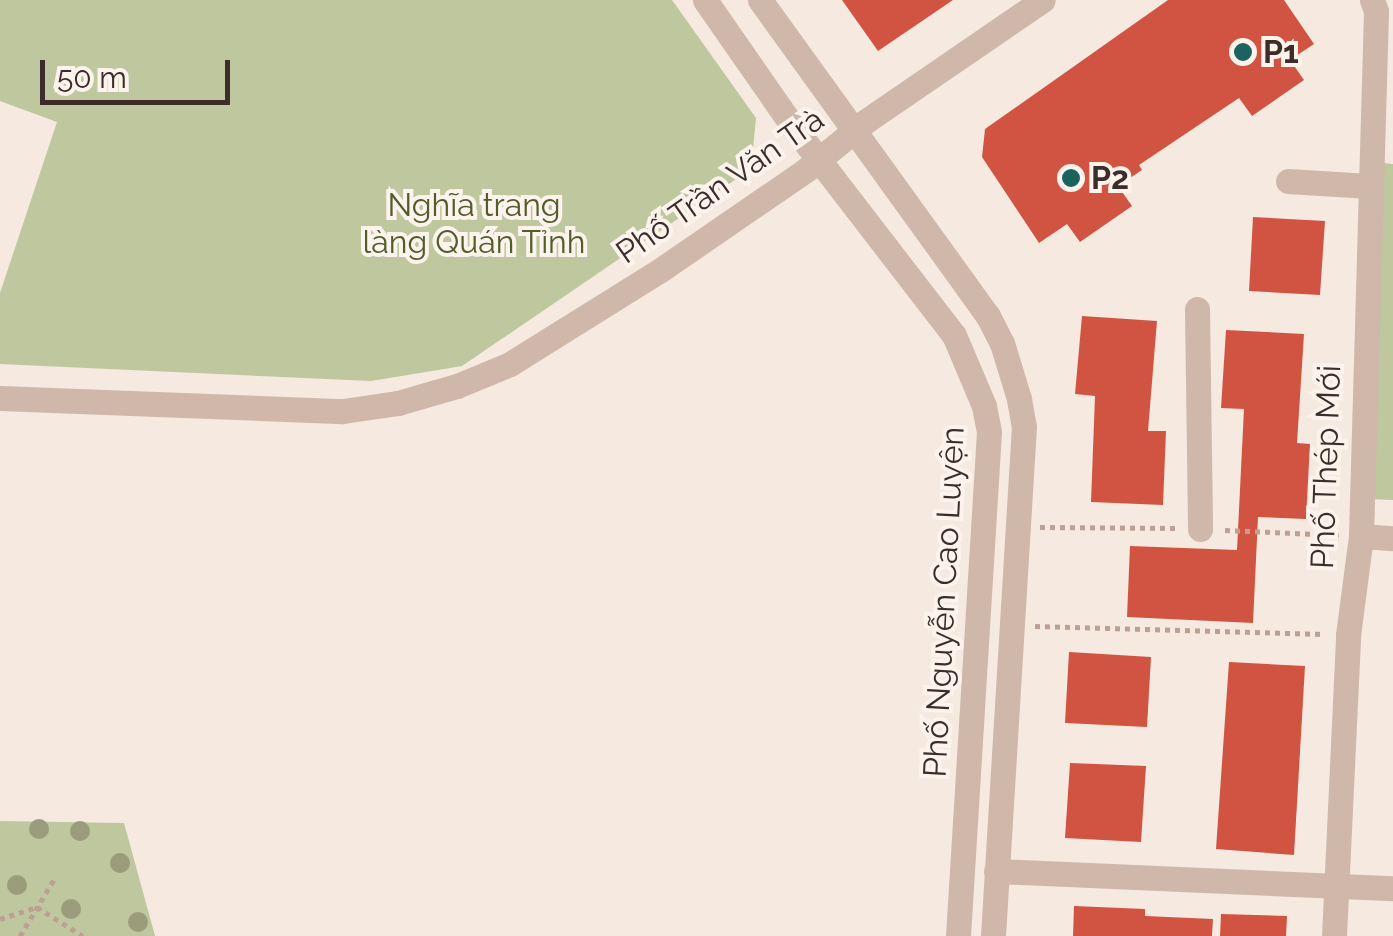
<!DOCTYPE html>
<meta charset="utf-8">
<style>
body{margin:0}
#map{position:relative;width:1393px;height:936px;overflow:hidden;background:#f5e9e0;font-family:Raleway,sans-serif}
div>[style]{position:absolute}
[style*='--x']{left:calc(var(--x)*1px);top:calc(var(--y)*1px);width:calc(var(--w)*1px);rotate:calc(var(--a)*1deg)}
.green>*{inset:0;background:#bec79d}
.building>*{inset:0;background:#d15442}
.path>*{height:5px;margin-top:-2.5px;transform-origin:0;background:repeating-linear-gradient(90deg,#bca093 0 5px,transparent 0 10px)}
.minor>*{height:25px;margin:-12.5px;padding:0 12.5px;transform-origin:12.5px;border-radius:12.5px;background:#cfb7aa}
.trees>*{width:20px;height:20px;margin:-10px;border-radius:50%;background:#9b9c7c}
.dots>*{width:28px;height:28px;translate:-50% -50%;box-sizing:border-box;border:5px solid #fcf3ed;border-radius:50%}
span{translate:-50% -50%;white-space:nowrap;text-align:center;line-height:1.15;-webkit-text-stroke:8px #fcf3ed;paint-order:stroke}
.poi-label{font-size:32px;color:#3c2d2a;font-weight:700}
.left{translate:0 -50%;text-align:left}
.street-label{font-size:32px;color:#3c2d2a}
.park-label{font-size:32px;color:#515d2b}
.scale{position:absolute;left:40px;top:60px;width:190px;height:45px;box-sizing:border-box;border:5px solid #3c2d2a;border-top:0;padding-left:12px;font-size:30px;line-height:35px;white-space:nowrap;color:#3c2d2a;-webkit-text-stroke:8px #fcf3ed;paint-order:stroke}
</style>
<div id="map">
<div class="green">
<i style="clip-path:polygon(0 0,672px 0,756px 118px,751px 169px,462px 366px,371px 381px,0 364px,0 293px,57px 122px,0 101px)"></i>
<i style="clip-path:polygon(1383px 163px,1393px 164px,1393px 500px,1368px 499px)"></i>
<i style="clip-path:polygon(0 821px,124px 823px,155px 936px,0 936px)"></i>
</div>
<div class="building">
<i style="clip-path:polygon(842px 0,953px 0,878px 51px)"></i>
<i style="clip-path:polygon(1168px 0,1284px 0,1314px 44px,1290px 60px,1304px 80px,1252px 116px,1239px 98px,1139px 165px,1142px 170px,1118px 186px,1132px 206px,1080px 242px,1067px 224px,1039px 243px,982px 157px,985px 129px)"></i>
<i style="clip-path:polygon(1253px 217px,1325px 221px,1320px 295px,1249px 291px)"></i>
<i style="clip-path:polygon(1082px 316px,1157px 321px,1148px 431px,1166px 431px,1163px 505px,1091px 502px,1095px 396px,1075px 394px)"></i>
<i style="clip-path:polygon(1226px 330px,1304px 334px,1297px 443px,1310px 444px,1306px 519px,1258px 517px,1253px 623px,1127px 617px,1130px 546px,1237px 550px,1244px 409px,1221px 408px)"></i>
<i style="clip-path:polygon(1069px 652px,1151px 657px,1147px 727px,1065px 723px)"></i>
<i style="clip-path:polygon(1229px 662px,1305px 666px,1294px 855px,1216px 849px)"></i>
<i style="clip-path:polygon(1070px 763px,1146px 766px,1141px 842px,1065px 838px)"></i>
<i style="clip-path:polygon(1074px 906px,1145px 909px,1145px 916px,1213px 919px,1212px 936px,1073px 936px)"></i>
<i style="clip-path:polygon(1221px 914px,1287px 916px,1286px 936px,1220px 936px)"></i>
</div>
<div class="path">
<i style="--x:1040;--y:527;--w:139;--a:0.4"></i>
<i style="--x:1225;--y:530;--w:114;--a:2.5"></i>
<i style="--x:1035;--y:626;--w:289;--a:1.6"></i>
<i style="--x:0;--y:919;--w:39;--a:-18"></i>
<i style="--x:37;--y:907;--w:54;--a:32.2"></i>
<i style="--x:20;--y:936;--w:68;--a:-58.9"></i>
</div>
<div class="minor">
<i style="--x:705;--y:0;--w:152;--a:55.2"></i>
<i style="--x:792;--y:125;--w:265;--a:52.4"></i>
<i style="--x:954;--y:335;--w:77;--a:67.1"></i>
<i style="--x:984;--y:406;--w:26;--a:79"></i>
<i style="--x:989;--y:432;--w:505;--a:93.52"></i>
<i style="--x:760;--y:0;--w:390;--a:54.2"></i>
<i style="--x:988;--y:316;--w:30;--a:63"></i>
<i style="--x:1002;--y:343;--w:59;--a:73.1"></i>
<i style="--x:1019;--y:399;--w:27;--a:80"></i>
<i style="--x:1024;--y:426;--w:511;--a:93.48"></i>
<i style="--x:1288;--y:181;--w:81;--a:3.5"></i>
<i style="--x:1197;--y:309;--w:220;--a:89.2"></i>
<i style="--x:0;--y:398;--w:343;--a:2.2"></i>
<i style="--x:343;--y:411;--w:56;--a:-8.3"></i>
<i style="--x:398;--y:403;--w:61;--a:-16.1"></i>
<i style="--x:457;--y:386;--w:57;--a:-22.5"></i>
<i style="--x:510;--y:364;--w:176;--a:-32"></i>
<i style="--x:659;--y:271;--w:178;--a:-34.5"></i>
<i style="--x:806;--y:170;--w:77;--a:-39.2"></i>
<i style="--x:866;--y:121;--w:214;--a:-34.4"></i>
<i style="--x:1361;--y:536;--w:32;--a:4"></i>
<i style="--x:996;--y:871;--w:397;--a:2.5"></i>
<i style="--x:1334;--y:936;--w:301;--a:-87.3"></i>
<i style="--x:1348;--y:635;--w:100;--a:-82.5"></i>
<i style="--x:1361;--y:536;--w:525;--a:-88.36"></i>
<i style="--x:1376;--y:11;--w:12;--a:-110"></i>
</div>
<div class="trees">
<i style="left:39px;top:829px"></i>
<i style="left:80px;top:831px"></i>
<i style="left:120px;top:863px"></i>
<i style="left:17px;top:885px"></i>
<i style="left:71px;top:909px"></i>
<i style="left:138px;top:922px"></i>
</div>
<div class="dots">
<i style="left:1243px;top:52px;background:#1a635f"></i>
<i style="left:1071px;top:178px;background:#1a635f"></i>
</div>
<div class="poi-label">
<span class="left" style="left:1263px;top:52px">P1</span>
<span class="left" style="left:1091px;top:178px">P2</span>
</div>
<div class="street-label">
<span style="left:720px;top:186px;rotate:-35deg">Phố Trần Văn Trà</span>
<span style="left:1326px;top:467px;rotate:-88deg">Phố Thép Mới</span>
<span style="left:944px;top:602px;rotate:-87deg">Phố Nguyễn Cao Luyện</span>
</div>
<div class="park-label">
<span style="left:474px;top:224px">Nghĩa trang<br>làng Quán Tỉnh</span>
</div>
<div class="scale">50 m</div>
</div>
